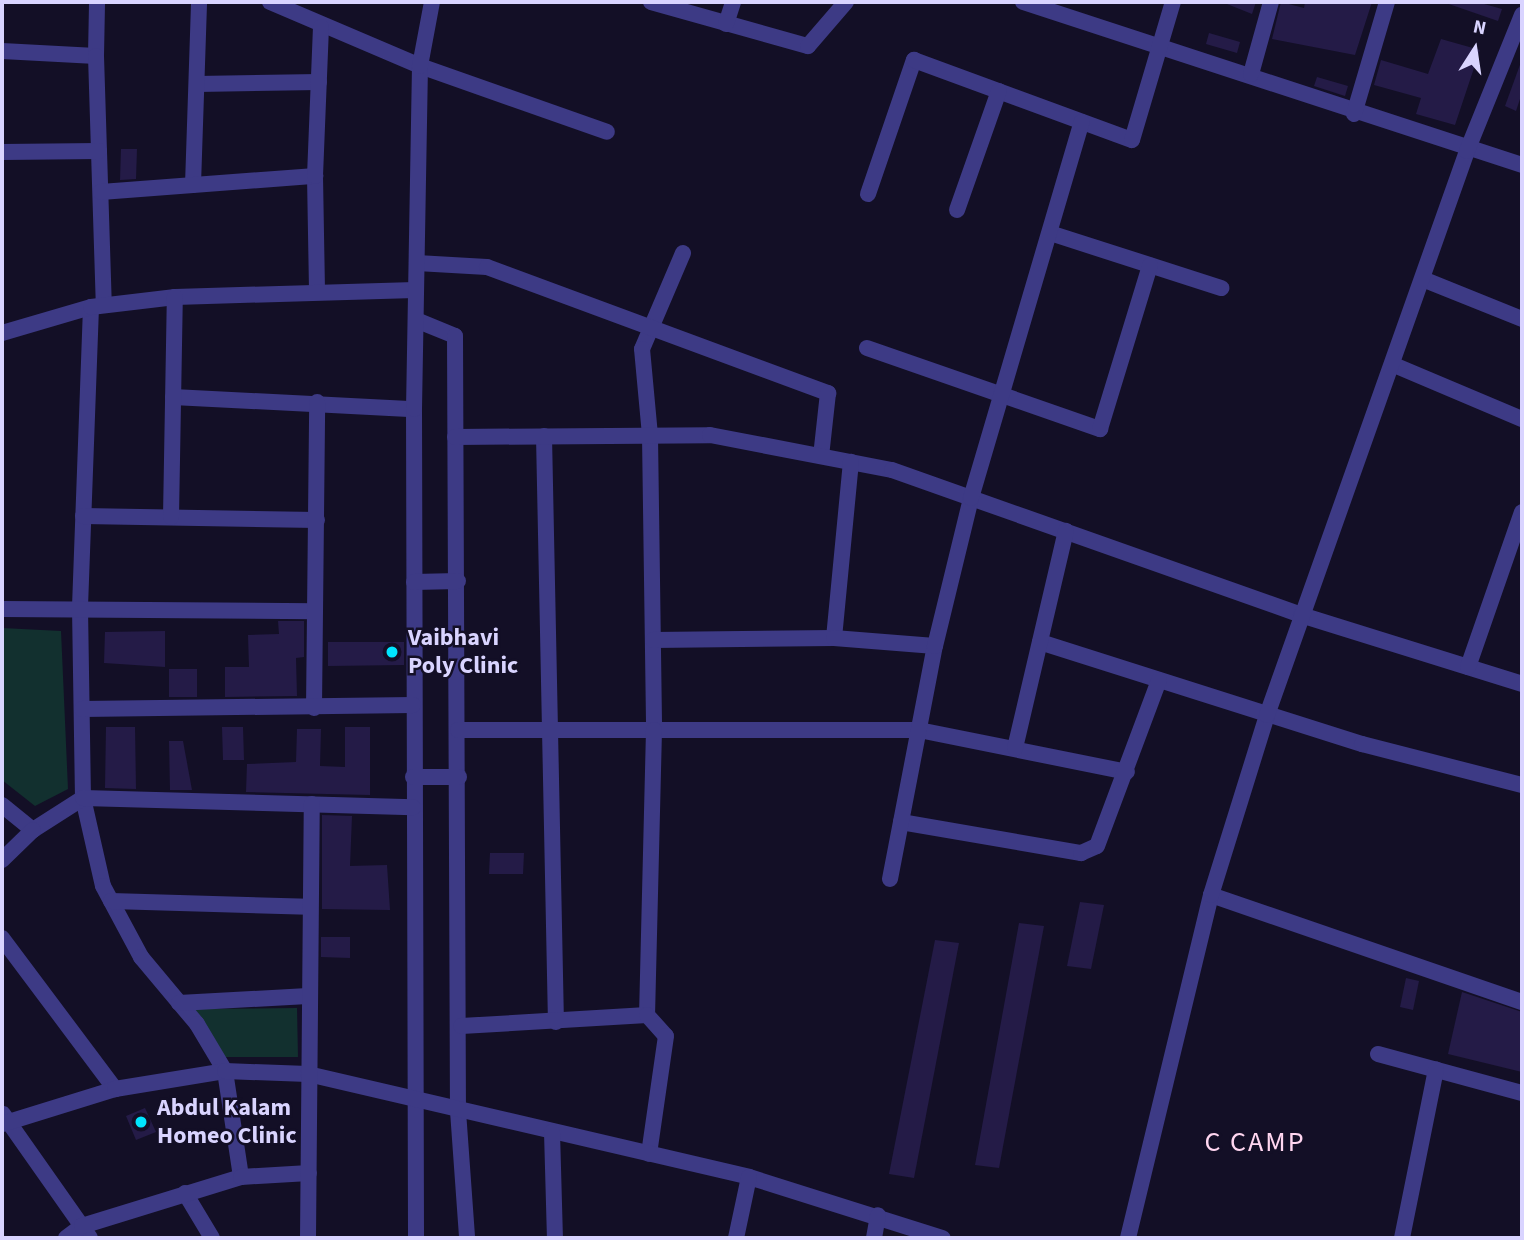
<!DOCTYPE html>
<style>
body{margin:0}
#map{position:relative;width:1524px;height:1240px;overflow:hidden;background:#130f26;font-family:"Source Sans 3",sans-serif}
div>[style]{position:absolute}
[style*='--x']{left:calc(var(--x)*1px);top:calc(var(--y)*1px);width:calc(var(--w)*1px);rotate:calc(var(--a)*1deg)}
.green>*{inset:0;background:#12302f}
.building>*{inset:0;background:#241b47}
.minor>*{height:16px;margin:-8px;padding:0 8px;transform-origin:8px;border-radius:8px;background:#3d3a85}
.dots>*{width:19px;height:19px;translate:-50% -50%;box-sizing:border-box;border:4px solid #130f26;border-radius:50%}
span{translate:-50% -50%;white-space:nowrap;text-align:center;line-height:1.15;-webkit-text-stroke:5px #130f26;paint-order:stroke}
.poi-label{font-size:24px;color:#d9d4ff;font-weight:700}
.left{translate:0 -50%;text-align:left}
.quarter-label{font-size:28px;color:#ffd6f0;letter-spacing:2px}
.frame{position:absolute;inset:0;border:4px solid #d9d4ff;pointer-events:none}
.north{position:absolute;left:1440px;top:14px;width:70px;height:70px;-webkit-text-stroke:5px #130f26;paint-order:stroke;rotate:12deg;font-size:19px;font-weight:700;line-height:28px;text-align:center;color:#d9d4ff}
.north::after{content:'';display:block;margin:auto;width:24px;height:32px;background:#d9d4ff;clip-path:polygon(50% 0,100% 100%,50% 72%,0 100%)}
</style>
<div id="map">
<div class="green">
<i style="clip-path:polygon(2px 628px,61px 631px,68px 789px,35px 806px,2px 780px)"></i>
<i style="clip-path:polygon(297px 1008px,298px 1057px,224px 1057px,195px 1009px)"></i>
</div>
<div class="building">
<i style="clip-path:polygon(1222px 2px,1256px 2px,1252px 14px)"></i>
<i style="clip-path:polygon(1281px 2px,1304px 8px,1305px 2px,1372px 2px,1355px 55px,1272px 39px)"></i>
<i style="clip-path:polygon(1443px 2px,1477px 2px,1502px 9px,1498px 21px)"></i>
<i style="clip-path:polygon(1209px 33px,1240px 42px,1237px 53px,1206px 44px)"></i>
<i style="clip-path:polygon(1441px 39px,1480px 50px,1455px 125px,1416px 114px,1421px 98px,1374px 85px,1381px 60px,1428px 74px)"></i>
<i style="clip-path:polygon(1521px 62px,1522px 93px,1516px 111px,1505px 106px)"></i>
<i style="clip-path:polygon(1317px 77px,1348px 86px,1345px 96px,1314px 86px)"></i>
<i style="clip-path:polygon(121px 149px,137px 149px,136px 179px,120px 180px)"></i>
<i style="clip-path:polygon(278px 621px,304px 621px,304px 657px,296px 658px,297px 696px,225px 697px,225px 667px,249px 667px,248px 635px,279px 634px)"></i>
<i style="clip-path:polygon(165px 631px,165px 667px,104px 663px,105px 632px)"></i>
<i style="clip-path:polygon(328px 642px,404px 642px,404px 665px,328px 666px)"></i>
<i style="clip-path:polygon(169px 669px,197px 669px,197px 697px,169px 697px)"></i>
<i style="clip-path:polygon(106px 727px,135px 727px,136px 789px,105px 788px)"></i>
<i style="clip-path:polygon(222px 727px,243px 727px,244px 760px,223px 760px)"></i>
<i style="clip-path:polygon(345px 727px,370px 727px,370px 795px,246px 792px,247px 764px,296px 762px,297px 729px,321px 729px,320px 766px,345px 767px)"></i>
<i style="clip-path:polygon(169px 741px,183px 741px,192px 790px,170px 790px)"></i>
<i style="clip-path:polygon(322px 815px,352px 816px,350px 866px,387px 865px,390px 910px,322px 909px)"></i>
<i style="clip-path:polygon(490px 853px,524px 853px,523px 874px,489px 874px)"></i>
<i style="clip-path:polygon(1080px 902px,1104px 905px,1091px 969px,1067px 966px)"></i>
<i style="clip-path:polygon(1019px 923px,1044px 926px,999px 1168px,975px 1165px)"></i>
<i style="clip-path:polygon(321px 937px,350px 937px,350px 958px,321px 957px)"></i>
<i style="clip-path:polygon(935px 940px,959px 943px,914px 1178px,889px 1174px)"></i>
<i style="clip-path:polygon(1406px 978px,1419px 981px,1413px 1010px,1400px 1007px)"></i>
<i style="clip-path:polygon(1462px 992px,1522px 1012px,1522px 1072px,1448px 1054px)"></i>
<i style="clip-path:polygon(145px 1108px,156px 1132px,136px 1140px,126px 1116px)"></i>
</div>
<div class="minor">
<i style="--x:270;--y:2;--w:163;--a:23.1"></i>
<i style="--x:420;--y:66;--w:198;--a:19.4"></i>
<i style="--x:651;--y:2;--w:163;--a:15.7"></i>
<i style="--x:808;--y:46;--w:58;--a:-49.2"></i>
<i style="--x:1023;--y:2;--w:525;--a:18.09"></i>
<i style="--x:726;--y:24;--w:23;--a:-72"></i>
<i style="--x:2;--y:51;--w:94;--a:3"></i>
<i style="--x:96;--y:56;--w:54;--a:-88.9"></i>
<i style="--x:96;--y:56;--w:248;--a:88.2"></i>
<i style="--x:1251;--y:74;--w:75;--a:-74.5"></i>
<i style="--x:197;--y:84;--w:122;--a:-0.9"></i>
<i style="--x:1354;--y:114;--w:117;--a:-73.6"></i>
<i style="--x:2;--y:152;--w:97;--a:-0.6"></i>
<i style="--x:315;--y:176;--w:113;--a:89"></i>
<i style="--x:193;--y:185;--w:183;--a:-88.1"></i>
<i style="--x:101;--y:192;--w:215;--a:-4.3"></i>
<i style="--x:315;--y:176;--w:149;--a:-87.7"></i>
<i style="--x:868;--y:194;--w:142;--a:-71.1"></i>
<i style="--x:914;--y:60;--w:232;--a:20.2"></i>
<i style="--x:1132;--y:140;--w:144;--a:-73.5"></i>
<i style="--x:957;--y:210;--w:126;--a:-70.6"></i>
<i style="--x:1050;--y:233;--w:180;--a:17.8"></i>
<i style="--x:683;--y:253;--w:104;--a:113.1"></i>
<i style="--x:642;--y:349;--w:87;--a:84.7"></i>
<i style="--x:650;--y:436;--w:294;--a:89.2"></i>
<i style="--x:654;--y:730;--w:265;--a:0"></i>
<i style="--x:919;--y:730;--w:212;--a:11.4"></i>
<i style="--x:417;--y:263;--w:70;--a:3.3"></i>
<i style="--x:487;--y:267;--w:364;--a:20.3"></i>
<i style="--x:828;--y:393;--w:63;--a:96.3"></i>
<i style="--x:1425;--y:280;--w:105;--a:21.9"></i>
<i style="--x:91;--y:307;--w:301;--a:92.1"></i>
<i style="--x:80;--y:608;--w:190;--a:89.1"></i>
<i style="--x:83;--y:798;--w:90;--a:77.2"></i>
<i style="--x:103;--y:886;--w:81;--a:61.8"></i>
<i style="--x:141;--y:957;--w:87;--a:50.1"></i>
<i style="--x:197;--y:1024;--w:55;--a:59.2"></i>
<i style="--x:225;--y:1071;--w:107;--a:81.4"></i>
<i style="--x:416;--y:320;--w:42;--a:22.3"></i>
<i style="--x:455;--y:336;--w:775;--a:89.78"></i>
<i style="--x:458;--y:1111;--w:127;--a:85.9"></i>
<i style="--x:2;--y:333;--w:93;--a:-16.3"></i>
<i style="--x:91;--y:307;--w:85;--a:-6.8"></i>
<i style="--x:175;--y:297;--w:240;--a:-1.7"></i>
<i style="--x:867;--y:348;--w:247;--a:19.2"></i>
<i style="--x:1100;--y:429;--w:171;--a:-73"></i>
<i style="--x:1394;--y:365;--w:139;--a:22.9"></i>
<i style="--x:173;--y:397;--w:241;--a:2.9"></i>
<i style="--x:414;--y:409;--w:829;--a:89.86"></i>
<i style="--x:414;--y:409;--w:343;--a:-89"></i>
<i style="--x:420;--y:66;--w:65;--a:-79.4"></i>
<i style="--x:544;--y:436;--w:586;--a:88.83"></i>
<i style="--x:455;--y:437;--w:255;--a:-0.4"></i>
<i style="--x:710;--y:435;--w:185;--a:10.9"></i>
<i style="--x:892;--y:470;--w:434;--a:19.5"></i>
<i style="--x:1301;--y:615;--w:232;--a:17.3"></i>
<i style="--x:83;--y:516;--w:234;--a:1"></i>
<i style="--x:171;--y:517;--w:220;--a:-89"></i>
<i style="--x:414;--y:582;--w:44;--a:-1.3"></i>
<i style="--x:2;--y:609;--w:313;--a:0.4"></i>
<i style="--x:834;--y:638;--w:177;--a:-84.5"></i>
<i style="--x:653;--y:640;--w:181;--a:-0.6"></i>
<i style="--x:834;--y:638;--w:101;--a:4.5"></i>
<i style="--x:1040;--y:642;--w:338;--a:17.6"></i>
<i style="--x:1362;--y:744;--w:165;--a:14.4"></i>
<i style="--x:1468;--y:667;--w:164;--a:-70.8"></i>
<i style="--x:314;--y:708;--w:306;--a:-89.4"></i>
<i style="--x:82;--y:709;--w:331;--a:-0.7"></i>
<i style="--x:458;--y:730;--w:196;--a:0"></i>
<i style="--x:654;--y:730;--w:285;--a:91.4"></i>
<i style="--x:647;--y:1015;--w:186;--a:176.6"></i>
<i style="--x:1015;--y:748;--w:223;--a:-76.8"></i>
<i style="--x:413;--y:777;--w:46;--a:0"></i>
<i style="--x:2;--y:805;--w:40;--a:39"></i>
<i style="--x:33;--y:830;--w:59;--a:-32.6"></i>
<i style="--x:83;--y:798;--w:330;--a:1.6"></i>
<i style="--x:901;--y:822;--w:183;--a:9.8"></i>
<i style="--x:1081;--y:853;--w:17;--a:-24"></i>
<i style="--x:1097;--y:846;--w:177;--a:-69.5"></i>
<i style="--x:2;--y:860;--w:43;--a:-44.1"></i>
<i style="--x:890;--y:879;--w:237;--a:-79.1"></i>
<i style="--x:935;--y:646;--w:152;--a:-76.3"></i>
<i style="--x:971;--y:498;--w:392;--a:-73.6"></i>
<i style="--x:1211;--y:895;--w:329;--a:19"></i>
<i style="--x:111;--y:901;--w:197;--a:1.7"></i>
<i style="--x:2;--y:938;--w:189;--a:53.2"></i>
<i style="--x:179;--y:1003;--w:129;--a:-3.1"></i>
<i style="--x:647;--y:1015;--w:28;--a:48"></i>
<i style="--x:666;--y:1036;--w:119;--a:98.2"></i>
<i style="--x:1378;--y:1054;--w:149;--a:15.2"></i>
<i style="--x:3;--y:1114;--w:151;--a:54.9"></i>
<i style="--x:2;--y:1124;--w:118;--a:-17.2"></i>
<i style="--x:115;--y:1089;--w:111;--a:-9.3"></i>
<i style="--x:225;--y:1071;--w:83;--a:2.1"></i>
<i style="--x:308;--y:1074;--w:453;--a:13.1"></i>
<i style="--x:749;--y:1177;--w:203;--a:17.5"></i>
<i style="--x:552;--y:1132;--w:106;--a:88.4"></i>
<i style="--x:185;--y:1193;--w:52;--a:59"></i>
<i style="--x:66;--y:1238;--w:20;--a:-37"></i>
<i style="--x:82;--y:1226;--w:166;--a:-17.1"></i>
<i style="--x:241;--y:1177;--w:68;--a:-3.4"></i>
<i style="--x:308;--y:1238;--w:434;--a:-89.5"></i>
<i style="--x:736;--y:1238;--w:62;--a:-78"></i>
<i style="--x:874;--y:1238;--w:23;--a:-80"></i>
<i style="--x:1128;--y:1238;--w:353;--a:-76.4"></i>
<i style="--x:1211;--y:895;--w:189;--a:-72.7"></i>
<i style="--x:1267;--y:715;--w:598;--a:-70.47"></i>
<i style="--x:1467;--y:151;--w:147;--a:-68"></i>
<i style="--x:1402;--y:1238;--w:172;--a:-78.6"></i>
</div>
<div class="dots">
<i style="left:392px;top:652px;background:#00e5ff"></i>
<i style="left:141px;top:1122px;background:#00e5ff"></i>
</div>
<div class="poi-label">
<span class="left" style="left:408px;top:652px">Vaibhavi<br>Poly Clinic</span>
<span class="left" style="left:157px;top:1122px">Abdul Kalam<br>Homeo Clinic</span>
</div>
<div class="quarter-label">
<span style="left:1255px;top:1142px">C CAMP</span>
</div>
<div class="frame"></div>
<div class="north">N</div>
</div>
